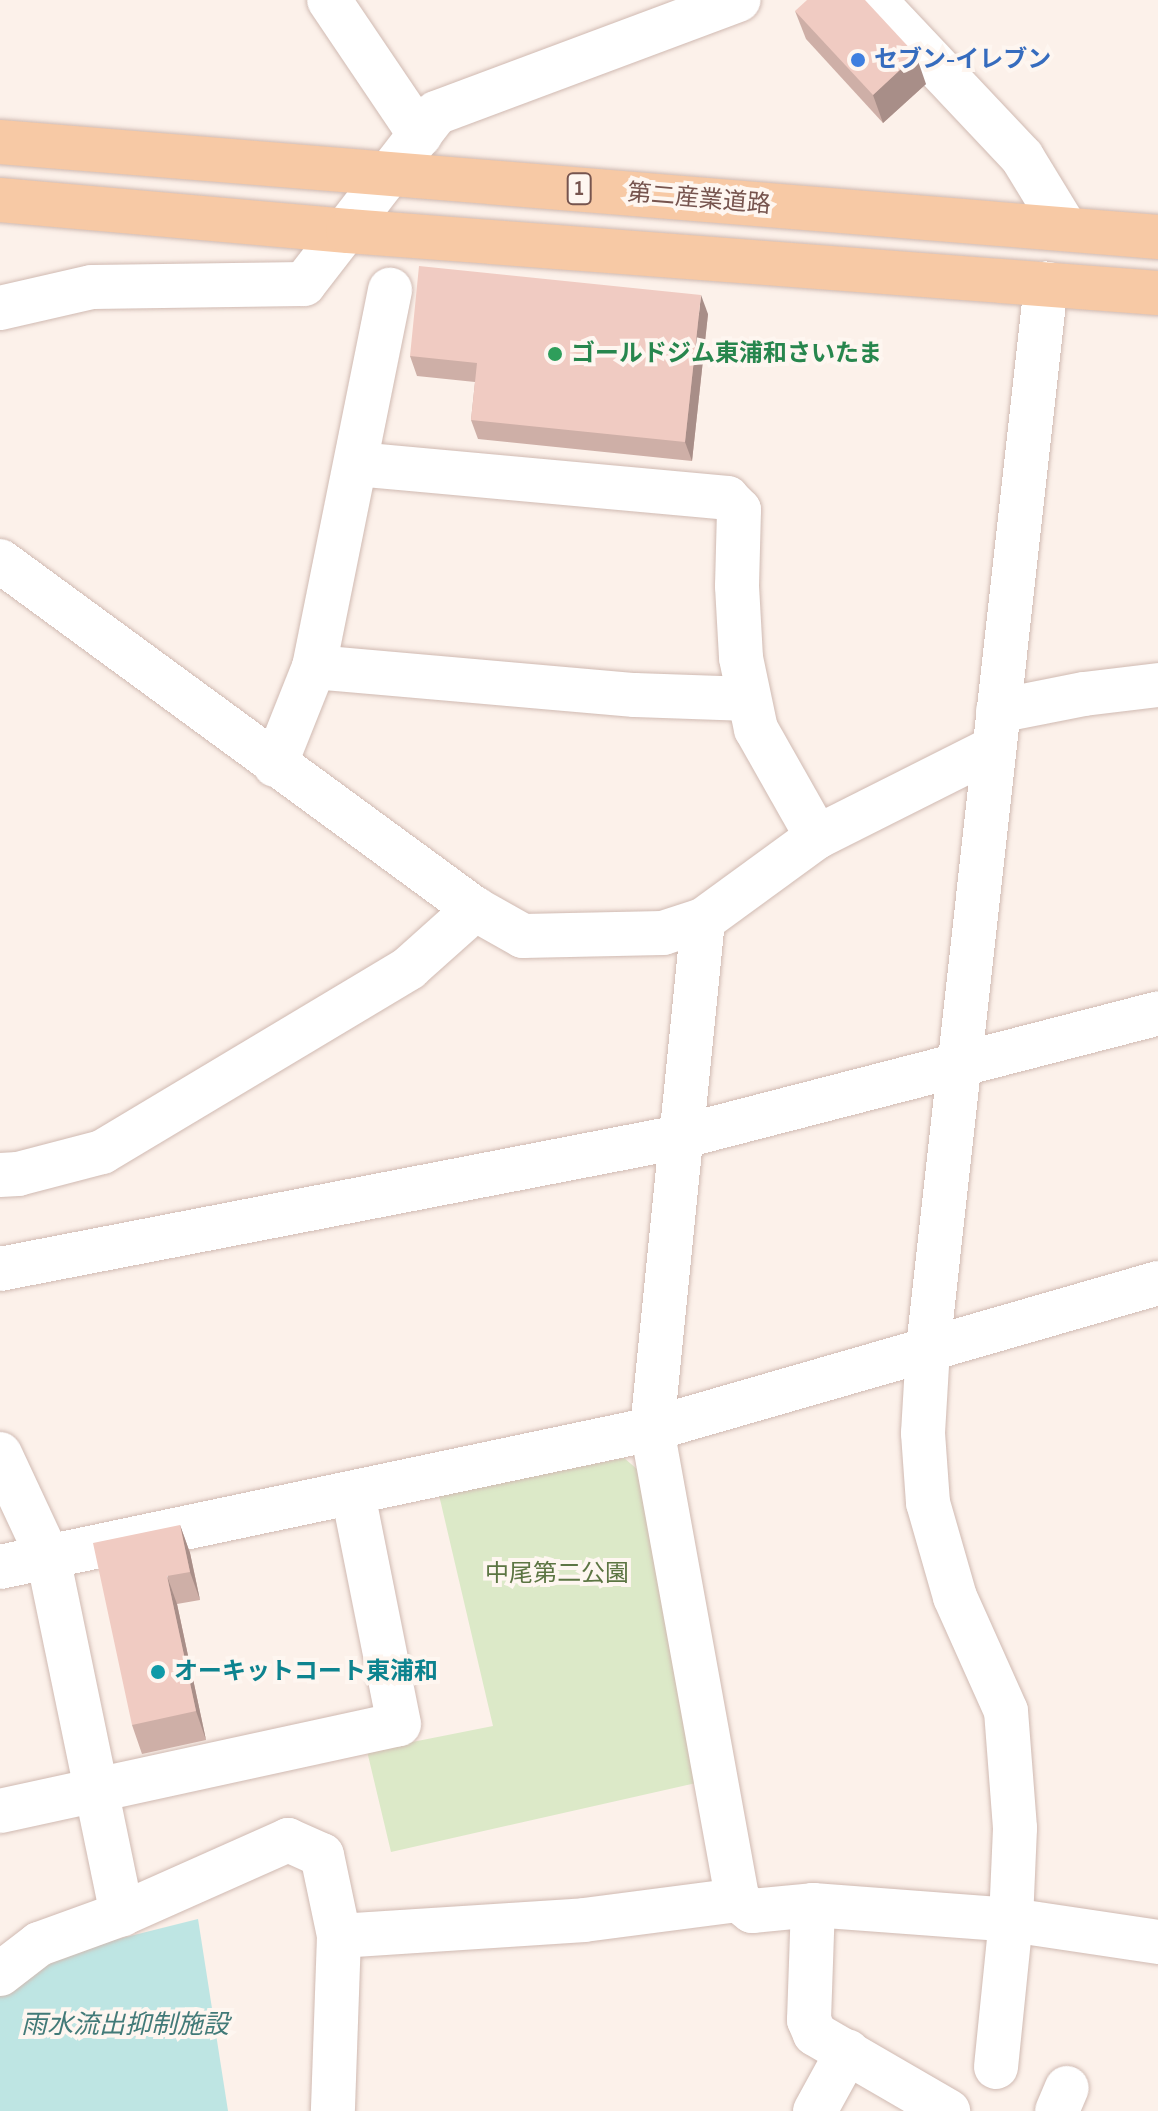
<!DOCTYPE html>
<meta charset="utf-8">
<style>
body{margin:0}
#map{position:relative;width:1158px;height:2111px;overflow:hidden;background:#fcf1ea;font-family:"Sofia Sans Condensed","Noto Sans JP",sans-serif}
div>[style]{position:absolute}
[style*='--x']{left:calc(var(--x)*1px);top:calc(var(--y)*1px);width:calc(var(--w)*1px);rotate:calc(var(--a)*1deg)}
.green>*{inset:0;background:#dce9c8}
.water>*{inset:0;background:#bee5e3}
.roads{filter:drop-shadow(0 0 2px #d0bab2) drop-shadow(0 0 2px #d0bab2)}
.minor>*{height:44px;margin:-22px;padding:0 22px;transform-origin:22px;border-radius:22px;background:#fff}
.major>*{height:44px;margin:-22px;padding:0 22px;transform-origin:22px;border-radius:22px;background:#f7c9a5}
.wall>*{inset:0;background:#ceafa7}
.shaded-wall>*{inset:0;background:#a88e88}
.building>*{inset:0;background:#f0cbc2}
.dots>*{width:22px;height:22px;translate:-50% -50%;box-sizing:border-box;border:4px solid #fef6f0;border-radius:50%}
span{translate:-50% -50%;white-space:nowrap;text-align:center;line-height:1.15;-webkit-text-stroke:8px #fef6f0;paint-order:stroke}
.shield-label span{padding:2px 6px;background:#fef6f0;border:2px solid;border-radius:6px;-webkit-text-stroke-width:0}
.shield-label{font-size:22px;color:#76544e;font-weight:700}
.shop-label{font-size:24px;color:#366cbe;font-weight:700}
.left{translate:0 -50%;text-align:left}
.street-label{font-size:24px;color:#76544e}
.leisure-label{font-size:24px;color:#27864d;font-weight:700}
.park-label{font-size:24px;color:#5c7543}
.culture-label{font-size:24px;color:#0d838f;font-weight:700}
.water-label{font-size:26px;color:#427a78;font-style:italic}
</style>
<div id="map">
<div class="green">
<i style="clip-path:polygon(624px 1458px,637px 1469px,696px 1783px,391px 1852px,367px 1751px,493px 1726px,439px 1495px)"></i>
</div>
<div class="water">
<i style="clip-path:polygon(198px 1919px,228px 2111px,0 2111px,0 1993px,46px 1957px)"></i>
</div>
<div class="roads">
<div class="minor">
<i style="--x:329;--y:0;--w:163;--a:56"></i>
<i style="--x:874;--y:0;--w:216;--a:46.7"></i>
<i style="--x:1022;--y:157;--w:84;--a:58.6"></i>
<i style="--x:0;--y:308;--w:94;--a:-12.9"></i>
<i style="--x:92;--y:287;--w:212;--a:-0.8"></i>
<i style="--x:304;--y:284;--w:216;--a:-52.3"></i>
<i style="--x:436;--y:113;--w:323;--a:-20.5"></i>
<i style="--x:356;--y:464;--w:373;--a:5.2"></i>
<i style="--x:727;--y:498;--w:17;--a:45"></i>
<i style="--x:739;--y:510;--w:76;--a:91.5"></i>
<i style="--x:737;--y:586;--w:72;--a:86.8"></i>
<i style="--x:741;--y:658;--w:73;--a:78.1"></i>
<i style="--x:756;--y:729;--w:124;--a:60.5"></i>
<i style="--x:0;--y:561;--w:589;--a:36.23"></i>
<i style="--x:475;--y:909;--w:55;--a:29.4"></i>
<i style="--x:523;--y:936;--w:140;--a:-1.2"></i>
<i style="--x:663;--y:933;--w:42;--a:-18"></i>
<i style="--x:703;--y:920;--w:141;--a:-36.1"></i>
<i style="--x:817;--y:837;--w:198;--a:-26.7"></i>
<i style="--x:314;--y:667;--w:322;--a:5"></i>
<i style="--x:635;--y:695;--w:114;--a:2"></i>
<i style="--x:998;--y:711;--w:88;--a:-11.2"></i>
<i style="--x:1084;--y:694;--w:75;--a:-6.9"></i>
<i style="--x:275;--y:765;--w:105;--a:-68.3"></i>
<i style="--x:314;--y:667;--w:385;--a:-78.6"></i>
<i style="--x:703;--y:920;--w:512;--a:95.72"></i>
<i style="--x:652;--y:1429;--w:479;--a:79.7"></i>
<i style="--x:738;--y:1900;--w:18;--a:38"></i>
<i style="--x:752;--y:1911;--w:61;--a:-5.6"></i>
<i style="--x:813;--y:1905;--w:115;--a:92"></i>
<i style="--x:809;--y:2020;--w:15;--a:67"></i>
<i style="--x:815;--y:2034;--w:154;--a:30.1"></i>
<i style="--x:0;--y:1175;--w:18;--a:-3"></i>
<i style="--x:18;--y:1174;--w:87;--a:-14.7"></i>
<i style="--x:102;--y:1152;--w:358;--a:-30.9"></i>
<i style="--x:409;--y:968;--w:89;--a:-41.8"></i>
<i style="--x:0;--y:1269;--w:693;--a:-10.99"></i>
<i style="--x:680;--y:1137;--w:494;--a:-14.5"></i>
<i style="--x:0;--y:1454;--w:114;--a:65"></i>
<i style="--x:48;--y:1557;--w:365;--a:78.3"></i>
<i style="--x:0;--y:1567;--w:666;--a:-11.95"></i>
<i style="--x:652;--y:1429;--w:527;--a:-16.09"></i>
<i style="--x:0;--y:1811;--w:408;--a:-12.3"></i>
<i style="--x:399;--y:1724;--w:235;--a:-101.3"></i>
<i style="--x:813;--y:1905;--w:199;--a:4.3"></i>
<i style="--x:1011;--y:1920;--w:149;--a:8.5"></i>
<i style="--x:339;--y:1936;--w:246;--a:-3.7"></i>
<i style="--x:584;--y:1920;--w:155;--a:-7.4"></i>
<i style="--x:0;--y:1974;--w:49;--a:-37.6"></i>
<i style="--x:39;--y:1944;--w:88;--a:-19.9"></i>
<i style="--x:122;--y:1914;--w:182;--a:-24"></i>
<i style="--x:288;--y:1840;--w:37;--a:24"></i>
<i style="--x:322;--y:1855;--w:83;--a:78.1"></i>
<i style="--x:339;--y:1936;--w:175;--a:92"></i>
<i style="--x:996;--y:2067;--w:148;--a:-84.2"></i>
<i style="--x:1011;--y:1920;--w:92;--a:-87.5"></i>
<i style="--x:1015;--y:1828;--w:117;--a:-94.4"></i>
<i style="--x:1006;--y:1711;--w:125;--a:-114.1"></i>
<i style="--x:955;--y:1597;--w:98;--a:-106"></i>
<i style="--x:928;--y:1503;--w:70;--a:-94.1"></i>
<i style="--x:923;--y:1433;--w:85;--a:-86.6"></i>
<i style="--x:928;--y:1348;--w:1071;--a:-83.67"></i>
<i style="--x:815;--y:2111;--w:68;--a:-61.2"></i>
<i style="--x:1057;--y:2111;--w:25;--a:-67"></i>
</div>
<div class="major">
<i style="--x:0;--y:142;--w:1162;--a:4.69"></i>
<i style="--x:0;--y:200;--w:349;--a:5.1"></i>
<i style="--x:348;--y:231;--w:812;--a:4.38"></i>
</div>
</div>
<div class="wall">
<i style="clip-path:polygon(795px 11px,926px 84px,883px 123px,806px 39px)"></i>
<i style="clip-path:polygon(708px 314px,692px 461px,478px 439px,471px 420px,475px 382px,417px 376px,410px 356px)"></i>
<i style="clip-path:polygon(180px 1525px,190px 1553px,200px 1600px,177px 1604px,206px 1740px,142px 1754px,132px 1725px)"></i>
</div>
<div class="shaded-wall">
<i style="clip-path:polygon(916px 55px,926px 84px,883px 123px,873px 95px)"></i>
<i style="clip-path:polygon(701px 295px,708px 314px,692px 461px,685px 442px)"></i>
<i style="clip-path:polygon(180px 1525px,190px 1553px,200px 1600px,190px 1572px)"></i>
<i style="clip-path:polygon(167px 1576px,177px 1604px,206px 1740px,196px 1711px)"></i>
</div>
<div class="building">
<i style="clip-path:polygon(807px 0,865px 0,916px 55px,873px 95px,795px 11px)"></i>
<i style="clip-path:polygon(419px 266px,701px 295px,685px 442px,471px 420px,477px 363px,410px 356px)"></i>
<i style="clip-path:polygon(180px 1525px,190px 1572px,167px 1576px,196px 1711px,132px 1725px,93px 1543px)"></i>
</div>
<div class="dots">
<i style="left:858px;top:60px;background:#3f7fe0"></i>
<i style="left:555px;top:354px;background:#2e9e5b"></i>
<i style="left:158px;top:1672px;background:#0f9aa8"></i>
</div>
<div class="shield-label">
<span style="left:579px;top:189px">1</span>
</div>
<div class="shop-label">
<span class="left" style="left:874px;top:60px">セブン-イレブン</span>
</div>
<div class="street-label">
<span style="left:699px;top:199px;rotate:5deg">第二産業道路</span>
</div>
<div class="leisure-label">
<span class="left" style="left:571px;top:354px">ゴールドジム東浦和さいたま</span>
</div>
<div class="park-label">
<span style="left:557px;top:1574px">中尾第二公園</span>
</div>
<div class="culture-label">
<span class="left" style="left:174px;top:1672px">オーキットコート東浦和</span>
</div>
<div class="water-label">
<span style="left:125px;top:2026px">雨水流出抑制施設</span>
</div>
</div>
